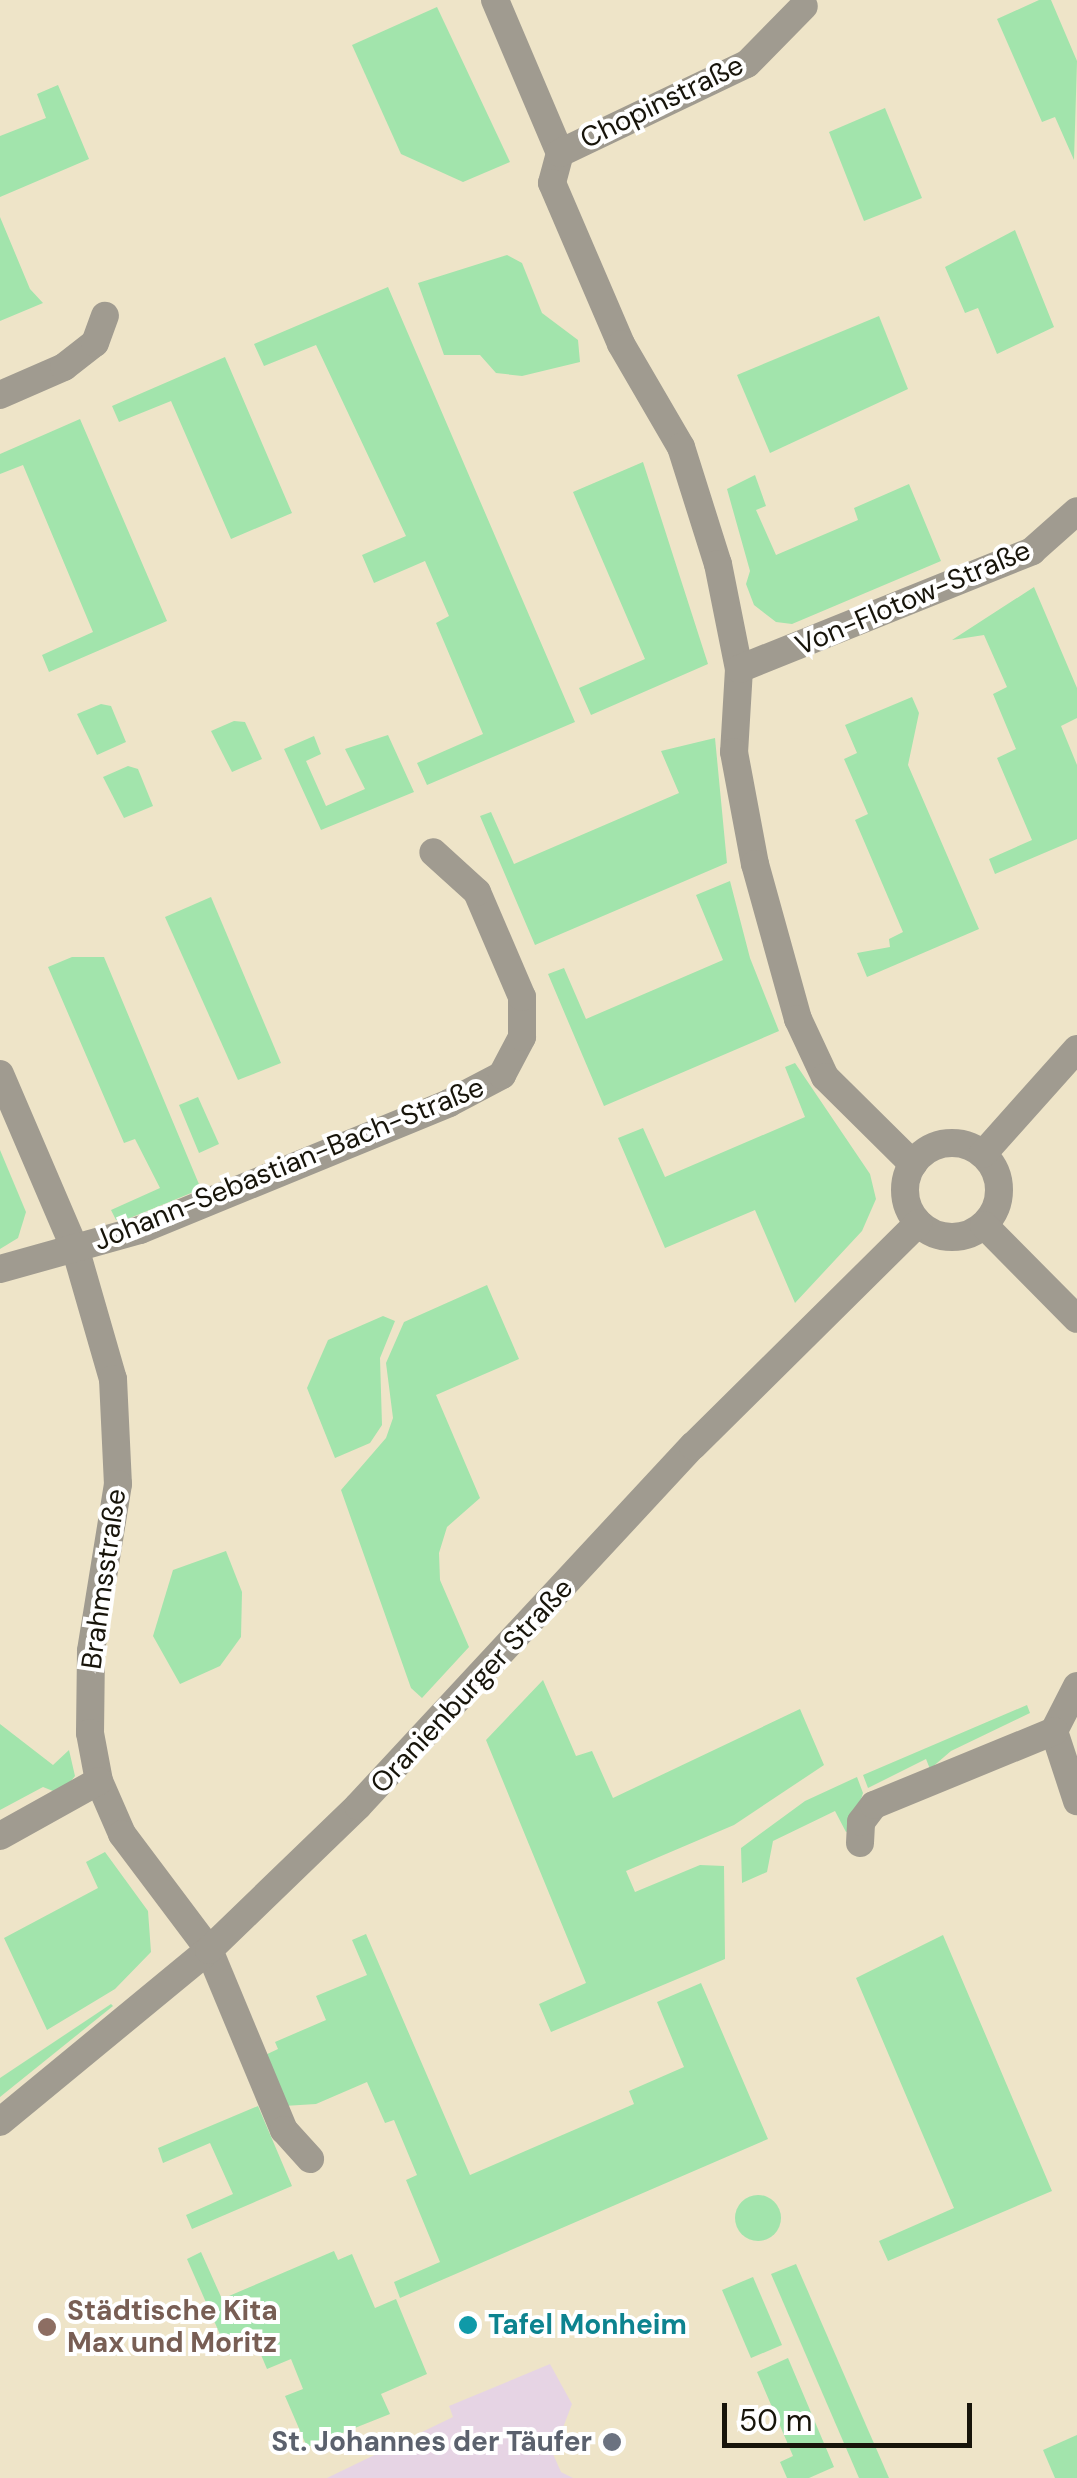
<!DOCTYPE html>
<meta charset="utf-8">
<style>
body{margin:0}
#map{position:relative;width:1077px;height:2478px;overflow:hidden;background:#eee4c8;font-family:"DM Sans",sans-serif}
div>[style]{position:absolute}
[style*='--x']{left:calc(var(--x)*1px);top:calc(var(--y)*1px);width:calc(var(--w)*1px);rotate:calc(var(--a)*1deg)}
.education>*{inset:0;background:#e6d4e4}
.green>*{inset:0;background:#a2e4ac}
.round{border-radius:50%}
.minor>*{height:28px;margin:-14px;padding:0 14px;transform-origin:14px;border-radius:14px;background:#a09b90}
.minor>.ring{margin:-14px;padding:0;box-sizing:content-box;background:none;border:28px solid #a09b90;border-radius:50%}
.dots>*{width:28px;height:28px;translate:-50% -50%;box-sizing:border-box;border:5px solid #fff;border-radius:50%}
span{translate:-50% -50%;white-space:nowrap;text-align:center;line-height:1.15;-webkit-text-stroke:8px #fff;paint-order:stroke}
.street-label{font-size:28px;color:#17140a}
.education-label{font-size:28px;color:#785e54;font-weight:700}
.left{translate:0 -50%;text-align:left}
.culture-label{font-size:28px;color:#0d838f;font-weight:700}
.worship-label{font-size:28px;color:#5b616d;font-weight:700}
.right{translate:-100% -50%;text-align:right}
.scale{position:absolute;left:722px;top:2403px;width:250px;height:45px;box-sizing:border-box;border:5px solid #17140a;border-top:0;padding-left:12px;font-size:30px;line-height:35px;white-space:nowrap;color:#17140a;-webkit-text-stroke:8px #fff;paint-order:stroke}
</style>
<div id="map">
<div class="education">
<i style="clip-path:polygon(550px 2364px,572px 2404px,553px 2454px,561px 2472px,573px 2478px,327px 2478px,453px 2417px,449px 2406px)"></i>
</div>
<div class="green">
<i style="clip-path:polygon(1039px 0,1051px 0,1077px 61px,1074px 160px,1055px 117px,1042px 122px,997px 19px)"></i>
<i style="clip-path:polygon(437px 7px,510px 162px,463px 182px,401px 154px,352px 45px)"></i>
<i style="clip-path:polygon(58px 85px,89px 159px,0 197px,0 136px,46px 118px,37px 94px)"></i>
<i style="clip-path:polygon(885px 108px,922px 198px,864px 221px,829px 132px)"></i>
<i style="clip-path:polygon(0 217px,30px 289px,43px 303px,0 321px)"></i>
<i style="clip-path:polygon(1015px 230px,1054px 327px,997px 354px,978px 308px,965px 313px,945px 267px)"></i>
<i style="clip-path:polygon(507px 255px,522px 263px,542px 313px,578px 340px,580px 362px,522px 376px,496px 373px,480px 355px,444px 355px,418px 283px)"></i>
<i style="clip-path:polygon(388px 287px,575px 722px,427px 785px,417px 763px,483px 734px,436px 623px,449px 616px,425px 561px,374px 583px,362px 555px,406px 536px,316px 345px,264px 366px,254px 344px)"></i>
<i style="clip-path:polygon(879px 316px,908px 389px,770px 453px,737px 375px)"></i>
<i style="clip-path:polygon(225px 357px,292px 513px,231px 539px,171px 401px,119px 422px,112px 406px)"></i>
<i style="clip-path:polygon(80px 419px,167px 621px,49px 672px,42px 655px,93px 632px,23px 465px,0 474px,0 454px)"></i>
<i style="clip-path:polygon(643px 462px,708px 664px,591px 715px,579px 688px,645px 659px,573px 492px)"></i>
<i style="clip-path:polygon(755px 475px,766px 506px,756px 510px,776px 555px,858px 520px,854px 508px,909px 484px,941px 561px,792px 624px,776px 622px,754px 605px,746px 584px,750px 571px,727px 489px)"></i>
<i style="clip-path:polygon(1034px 587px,1077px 688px,1077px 718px,1061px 726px,1077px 765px,1077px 839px,995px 874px,989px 859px,1032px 840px,997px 758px,1016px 749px,993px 694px,1007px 687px,984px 635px,952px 640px)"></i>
<i style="clip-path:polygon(912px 697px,919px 713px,908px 765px,979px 929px,867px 977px,857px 953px,890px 947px,889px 939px,903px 932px,855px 820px,868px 814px,844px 759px,857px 753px,845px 725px)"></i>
<i style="clip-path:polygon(101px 704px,111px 706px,126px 742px,97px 755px,77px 714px)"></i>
<i style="clip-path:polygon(234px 721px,245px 722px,262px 759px,232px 772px,211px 731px)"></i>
<i style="clip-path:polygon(388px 735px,414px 792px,321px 830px,284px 749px,314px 736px,321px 754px,306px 761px,326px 806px,365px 789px,345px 749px)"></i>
<i style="clip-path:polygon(715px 738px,727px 863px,535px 945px,480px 816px,491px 812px,514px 864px,679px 793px,661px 751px)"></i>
<i style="clip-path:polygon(128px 766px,138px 769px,153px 806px,124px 818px,103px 777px)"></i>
<i style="clip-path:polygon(730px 881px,750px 958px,779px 1031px,604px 1106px,548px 974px,564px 968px,586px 1019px,723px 960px,696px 895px)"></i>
<i style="clip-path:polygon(211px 897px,281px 1063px,238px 1080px,165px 917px)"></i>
<i style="clip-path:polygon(72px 957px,104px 957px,201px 1189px,125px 1220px,116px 1220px,111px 1210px,160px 1188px,135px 1139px,124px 1143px,48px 967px)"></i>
<i style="clip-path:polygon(795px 1063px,870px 1174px,876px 1199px,862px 1231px,795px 1303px,755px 1210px,665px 1248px,618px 1138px,643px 1128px,665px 1177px,805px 1117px,785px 1067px)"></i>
<i style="clip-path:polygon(198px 1097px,219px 1144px,199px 1153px,179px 1105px)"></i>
<i style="clip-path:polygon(0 1150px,26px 1212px,18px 1238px,0 1249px)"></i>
<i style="clip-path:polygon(487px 1285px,519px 1359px,436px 1395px,480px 1498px,447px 1527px,439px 1553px,440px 1580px,469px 1647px,422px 1698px,411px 1688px,341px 1490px,386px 1438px,393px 1418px,386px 1363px,404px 1322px)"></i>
<i style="clip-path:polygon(383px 1316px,395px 1321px,380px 1358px,382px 1425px,370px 1443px,335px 1458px,307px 1388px,328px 1340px)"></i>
<i style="clip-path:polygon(226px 1551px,242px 1592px,241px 1637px,220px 1666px,180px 1684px,153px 1636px,173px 1570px)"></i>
<i style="clip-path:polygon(543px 1680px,576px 1756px,592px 1751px,613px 1798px,800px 1709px,824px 1765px,734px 1825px,626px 1871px,635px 1892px,700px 1865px,724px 1866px,725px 1959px,551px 2032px,539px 2004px,586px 1983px,486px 1740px)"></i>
<i style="clip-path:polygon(1027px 1705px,1030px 1713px,951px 1751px,930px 1769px,926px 1759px,868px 1788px,863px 1775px)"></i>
<i style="clip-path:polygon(0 1724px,53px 1765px,69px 1750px,75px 1776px,67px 1786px,58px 1793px,43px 1787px,0 1810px)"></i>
<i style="clip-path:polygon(857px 1777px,863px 1793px,851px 1830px,846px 1832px,835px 1811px,773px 1841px,767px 1872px,742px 1883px,741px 1848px,805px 1801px)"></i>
<i style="clip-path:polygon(105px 1852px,148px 1911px,151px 1952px,115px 1989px,47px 2030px,4px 1938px,98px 1888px,86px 1862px)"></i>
<i style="clip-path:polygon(366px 1934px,470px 2175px,634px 2104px,629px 2091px,684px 2067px,657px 2002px,701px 1983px,768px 2139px,400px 2298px,394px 2282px,440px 2262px,406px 2180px,417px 2175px,394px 2120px,385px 2123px,367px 2082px,316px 2104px,284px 2106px,263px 2056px,278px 2049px,275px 2042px,326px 2020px,316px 1996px,367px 1975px,352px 1940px)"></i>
<i style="clip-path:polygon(943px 1935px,1052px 2191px,888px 2261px,879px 2241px,954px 2208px,856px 1978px)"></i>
<i style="clip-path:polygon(111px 2004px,113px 2006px,0 2097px,0 2078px)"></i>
<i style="clip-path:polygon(258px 2106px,292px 2186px,192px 2229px,186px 2215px,233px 2194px,210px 2143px,163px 2163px,158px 2148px)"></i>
<i class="round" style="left:735px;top:2195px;width:46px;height:46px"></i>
<i style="clip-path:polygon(334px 2251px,338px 2260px,352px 2254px,375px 2308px,396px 2299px,427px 2374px,381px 2394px,390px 2414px,307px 2447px,285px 2396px,303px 2389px,291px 2359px,267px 2369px,256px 2343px,229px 2355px,187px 2259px,201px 2252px,222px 2299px)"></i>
<i style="clip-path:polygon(796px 2264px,889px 2478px,859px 2478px,771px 2274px)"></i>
<i style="clip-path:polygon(753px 2277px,782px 2345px,751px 2358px,722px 2290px)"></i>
<i style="clip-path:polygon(788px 2358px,834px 2467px,809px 2478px,787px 2478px,780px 2462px,793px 2456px,757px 2372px)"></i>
<i style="clip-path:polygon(1077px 2435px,1077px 2478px,1055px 2478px,1043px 2450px)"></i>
</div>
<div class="minor">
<i style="--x:495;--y:0;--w:166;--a:67"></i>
<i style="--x:560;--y:153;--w:31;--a:105"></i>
<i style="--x:552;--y:183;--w:175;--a:66.8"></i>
<i style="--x:621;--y:344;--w:119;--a:59.8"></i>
<i style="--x:681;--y:447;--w:123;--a:72.5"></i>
<i style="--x:718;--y:564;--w:107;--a:78.7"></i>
<i style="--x:739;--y:669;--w:83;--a:93.4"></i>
<i style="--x:734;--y:752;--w:114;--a:79.4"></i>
<i style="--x:755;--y:864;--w:161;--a:74.5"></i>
<i style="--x:798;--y:1019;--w:64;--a:65"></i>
<i style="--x:825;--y:1077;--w:124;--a:44.7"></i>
<i style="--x:560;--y:153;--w:207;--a:-25.5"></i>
<i style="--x:747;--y:64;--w:81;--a:-45.5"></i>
<i style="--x:0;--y:395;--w:70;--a:-23.6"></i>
<i style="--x:64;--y:367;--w:39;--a:-38"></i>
<i style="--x:95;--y:343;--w:29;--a:-70"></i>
<i style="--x:739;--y:669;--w:316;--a:-21.9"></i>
<i style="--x:1032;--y:551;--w:60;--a:-41.6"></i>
<i style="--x:0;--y:1074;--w:193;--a:66.8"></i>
<i style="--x:76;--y:1251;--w:133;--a:73.9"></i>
<i style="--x:113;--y:1379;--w:105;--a:87.3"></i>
<i style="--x:118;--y:1484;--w:169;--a:99.2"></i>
<i style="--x:91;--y:1651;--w:82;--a:90.7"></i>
<i style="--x:90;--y:1733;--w:49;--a:79.4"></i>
<i style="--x:99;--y:1781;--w:58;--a:66.5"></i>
<i style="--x:122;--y:1834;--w:145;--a:53.1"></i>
<i style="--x:209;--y:1950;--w:195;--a:67.4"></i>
<i style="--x:284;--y:2130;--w:39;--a:48"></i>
<i class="ring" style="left:905px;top:1143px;width:66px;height:66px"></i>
<i style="--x:983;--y:1154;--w:141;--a:-48.2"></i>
<i style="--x:984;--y:1225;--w:132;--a:45.3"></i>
<i style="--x:0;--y:1269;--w:145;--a:-15.6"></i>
<i style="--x:140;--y:1230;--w:334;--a:-22.3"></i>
<i style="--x:449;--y:1103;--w:60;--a:-27.8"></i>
<i style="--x:502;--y:1075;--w:43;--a:-62.2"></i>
<i style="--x:522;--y:1037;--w:40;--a:-90"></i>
<i style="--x:522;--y:997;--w:114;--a:-113.2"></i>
<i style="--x:477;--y:892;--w:59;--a:-137.7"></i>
<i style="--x:1077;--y:1686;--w:51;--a:117.1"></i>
<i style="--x:1054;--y:1731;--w:74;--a:71.8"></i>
<i style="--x:0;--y:1836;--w:113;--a:-29.1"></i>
<i style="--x:860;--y:1843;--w:21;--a:-87"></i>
<i style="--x:861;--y:1822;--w:21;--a:-53"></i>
<i style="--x:874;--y:1805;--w:195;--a:-22.3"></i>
<i style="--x:0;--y:2122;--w:271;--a:-39.5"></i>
<i style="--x:209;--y:1950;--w:207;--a:-44"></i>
<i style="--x:358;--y:1806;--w:492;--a:-47.1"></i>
<i style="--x:693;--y:1446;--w:317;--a:-44.7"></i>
</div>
<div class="dots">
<i style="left:468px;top:2325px;background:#0f9aa8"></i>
<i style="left:47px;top:2327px;background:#8d6e63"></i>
<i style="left:612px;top:2442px;background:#6b7280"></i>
</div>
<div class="street-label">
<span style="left:662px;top:102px;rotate:-26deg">Chopinstraße</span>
<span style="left:913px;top:598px;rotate:-23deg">Von-Flotow-Straße</span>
<span style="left:289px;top:1164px;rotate:-22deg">Johann-Sebastian-Bach-Straße</span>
<span style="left:104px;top:1579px;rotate:-82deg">Brahmsstraße</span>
<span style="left:472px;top:1686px;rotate:-47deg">Oranienburger Straße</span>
</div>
<div class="education-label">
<span class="left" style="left:67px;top:2327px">Städtische Kita<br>Max und Moritz</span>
</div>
<div class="culture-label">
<span class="left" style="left:488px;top:2325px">Tafel Monheim</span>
</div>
<div class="worship-label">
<span class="right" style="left:592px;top:2442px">St. Johannes der Täufer</span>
</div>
<div class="scale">50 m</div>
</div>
